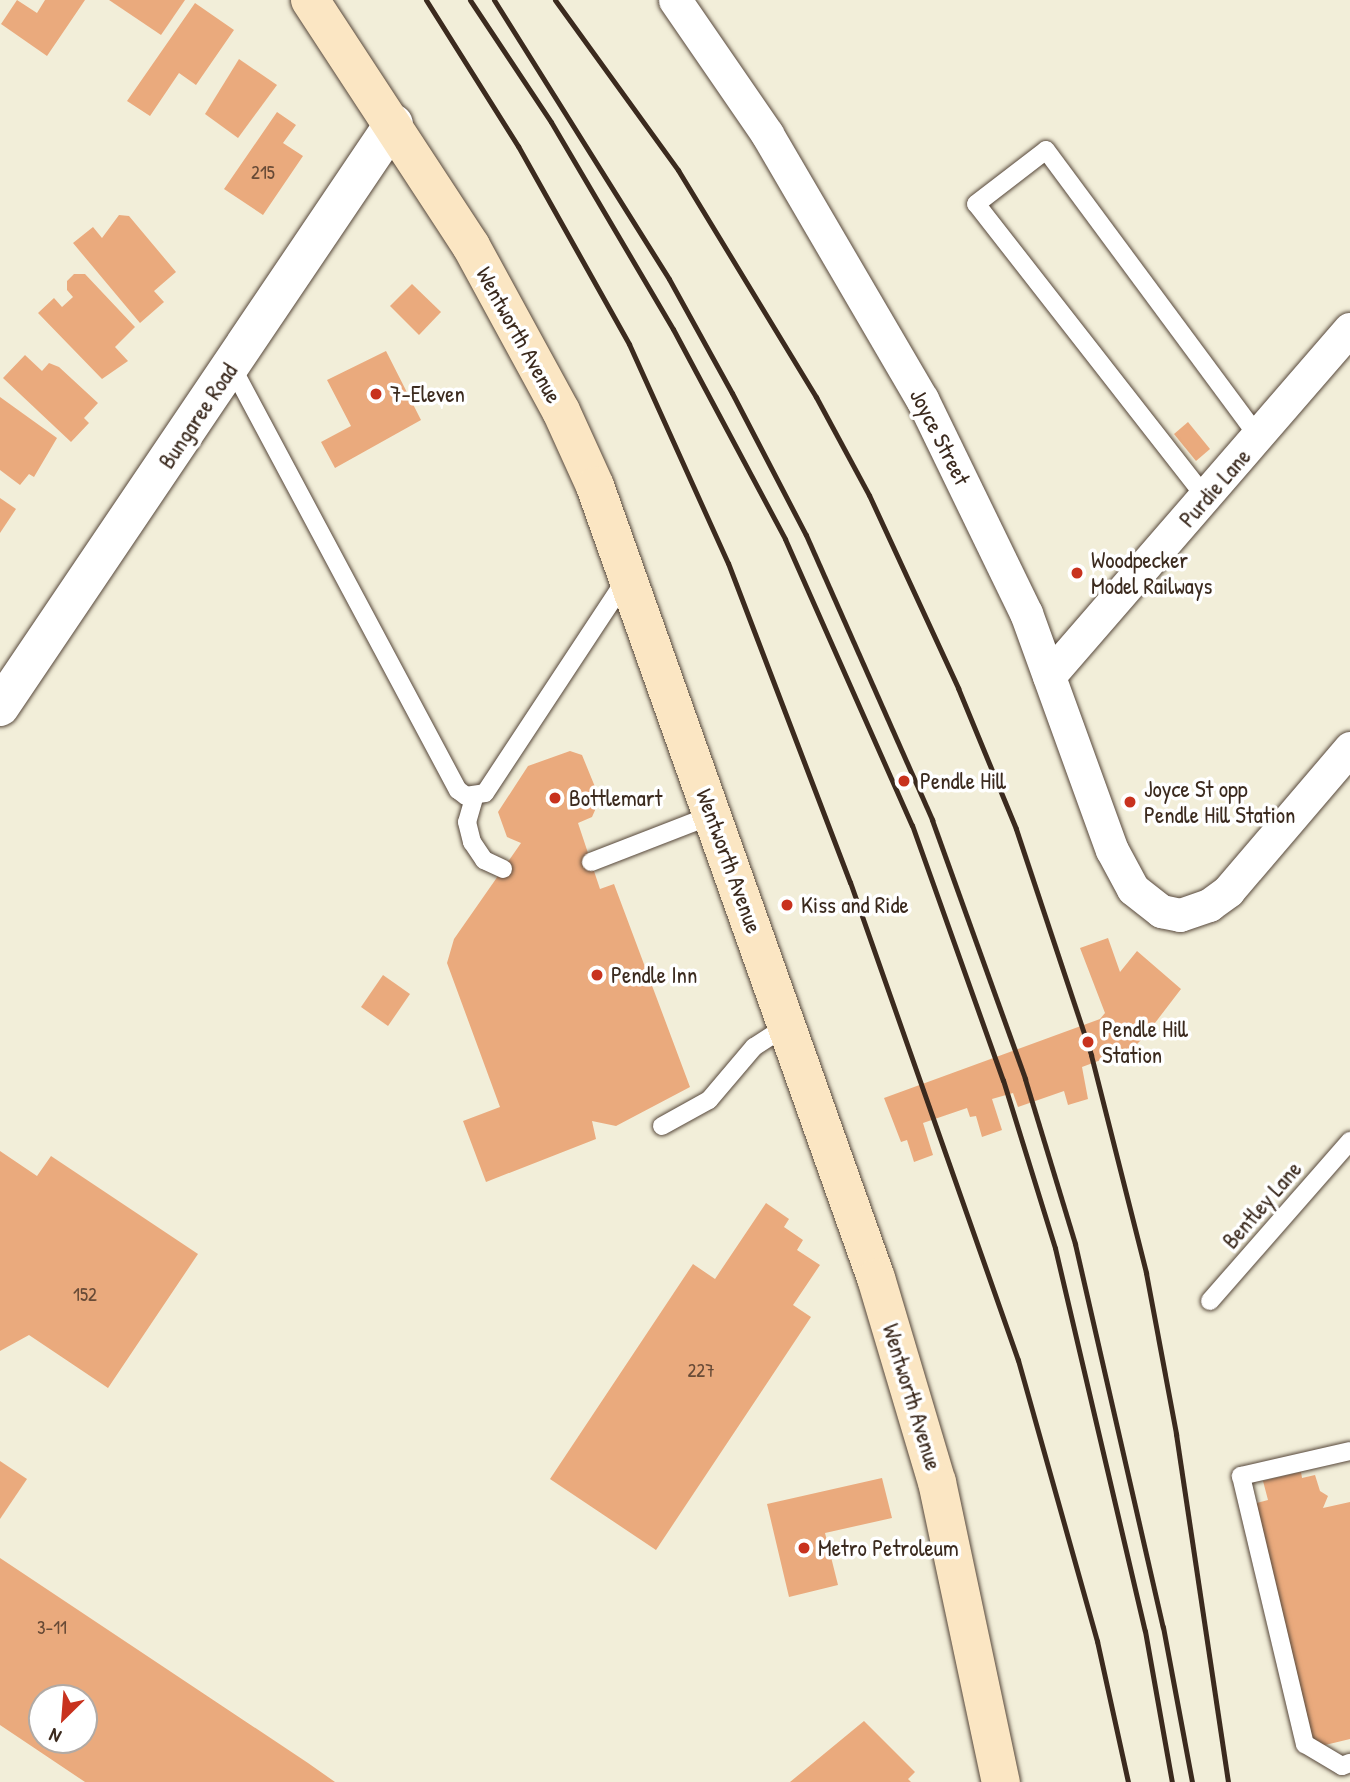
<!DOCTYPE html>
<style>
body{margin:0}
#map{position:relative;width:1350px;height:1782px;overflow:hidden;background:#f2eed9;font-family:"Patrick Hand",sans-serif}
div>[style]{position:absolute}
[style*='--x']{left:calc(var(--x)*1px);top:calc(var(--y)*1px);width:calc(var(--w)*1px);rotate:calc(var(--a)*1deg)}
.building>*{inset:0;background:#eaaa7d}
.roads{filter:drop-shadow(0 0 2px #56473a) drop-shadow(0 0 2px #56473a)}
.service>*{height:18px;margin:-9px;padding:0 9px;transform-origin:9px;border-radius:9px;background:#fff}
.minor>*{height:33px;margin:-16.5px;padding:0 16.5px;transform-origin:16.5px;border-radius:16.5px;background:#fff}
.tertiary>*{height:38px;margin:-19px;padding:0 19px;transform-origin:19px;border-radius:19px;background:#fff}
.secondary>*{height:38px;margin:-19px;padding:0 19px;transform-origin:19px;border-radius:19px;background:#fbe6c3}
.rail>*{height:5px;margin:-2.5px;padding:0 2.5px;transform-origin:2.5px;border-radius:2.5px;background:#3b2a1e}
.dots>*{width:19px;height:19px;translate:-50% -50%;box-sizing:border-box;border:4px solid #fff;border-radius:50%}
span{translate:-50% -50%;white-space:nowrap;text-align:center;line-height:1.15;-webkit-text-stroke:7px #fff;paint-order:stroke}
.number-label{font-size:19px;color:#674a36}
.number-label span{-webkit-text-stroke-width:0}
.street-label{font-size:23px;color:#3b2a1e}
.poi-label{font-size:23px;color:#3b2a1e}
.left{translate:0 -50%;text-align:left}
.north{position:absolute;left:28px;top:1684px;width:70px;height:70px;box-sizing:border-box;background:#fff;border:2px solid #b1aaa5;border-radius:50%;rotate:205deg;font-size:19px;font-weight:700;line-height:28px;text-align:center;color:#3b2a1e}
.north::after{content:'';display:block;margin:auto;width:24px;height:32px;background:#c8321e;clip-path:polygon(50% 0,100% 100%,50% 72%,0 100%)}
</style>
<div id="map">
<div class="building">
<i style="clip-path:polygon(17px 0,37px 13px,45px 0,85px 0,47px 56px,1px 24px)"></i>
<i style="clip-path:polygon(109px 0,185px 0,161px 35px)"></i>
<i style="clip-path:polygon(195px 3px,234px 30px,196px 85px,179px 73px,150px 116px,127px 101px)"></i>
<i style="clip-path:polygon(239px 59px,277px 85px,238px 138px,205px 114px)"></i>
<i style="clip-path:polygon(277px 112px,296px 125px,283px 143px,303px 156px,263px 215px,224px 189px)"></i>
<i style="clip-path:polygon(119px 215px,129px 216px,176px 272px,154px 291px,164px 302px,140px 323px,73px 243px,93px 227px,102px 238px)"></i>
<i style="clip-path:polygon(74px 274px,85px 274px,135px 327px,115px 347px,128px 361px,102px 379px,38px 313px,54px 298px,62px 307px,73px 297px,67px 290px,67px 281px)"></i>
<i style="clip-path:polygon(412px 284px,441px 312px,419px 335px,390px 306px)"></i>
<i style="clip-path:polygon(386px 351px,421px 420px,335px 468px,321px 442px,351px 426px,327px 380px)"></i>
<i style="clip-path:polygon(25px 355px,42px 371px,49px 363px,59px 367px,98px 403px,84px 418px,89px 423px,71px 442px,3px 378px)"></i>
<i style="clip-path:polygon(0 397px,57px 438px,34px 477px,29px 474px,20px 485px,0 470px)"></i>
<i style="clip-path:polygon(1188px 422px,1210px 449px,1196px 461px,1174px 434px)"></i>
<i style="clip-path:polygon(0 498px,16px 509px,0 533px)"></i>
<i style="clip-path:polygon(570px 751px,582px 755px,600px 799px,592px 817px,578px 823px,600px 889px,614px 884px,690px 1087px,616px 1126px,592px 1121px,596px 1139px,486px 1182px,463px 1121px,500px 1107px,447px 963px,454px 939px,521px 843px,507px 837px,498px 812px,528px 766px)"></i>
<i style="clip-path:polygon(1108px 938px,1120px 972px,1137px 951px,1181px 989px,1145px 1036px,1133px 1048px,1082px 1067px,1088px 1099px,1068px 1105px,1064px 1091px,1018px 1107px,1013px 1093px,992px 1099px,1002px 1130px,982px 1137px,976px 1116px,970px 1117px,967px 1108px,923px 1123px,933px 1155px,914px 1162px,907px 1140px,901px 1142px,884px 1098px,1100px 1019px,1105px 1013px,1080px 948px)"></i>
<i style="clip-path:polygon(383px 975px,410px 994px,388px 1026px,361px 1007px)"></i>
<i style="clip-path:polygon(0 1151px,37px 1176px,51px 1156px,198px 1254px,108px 1388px,29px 1335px,0 1351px)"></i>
<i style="clip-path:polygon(766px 1203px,789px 1219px,784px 1227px,803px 1240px,797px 1250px,820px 1265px,793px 1305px,811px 1317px,656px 1550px,550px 1479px,693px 1264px,715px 1279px)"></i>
<i style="clip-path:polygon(0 1461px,27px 1479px,0 1519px)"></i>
<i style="clip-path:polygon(1301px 1472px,1302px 1478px,1315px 1475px,1320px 1491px,1328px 1496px,1323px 1508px,1350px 1502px,1350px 1739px,1321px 1746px,1319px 1741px,1312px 1743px,1253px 1504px,1268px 1500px,1263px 1481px)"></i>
<i style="clip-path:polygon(882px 1478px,892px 1518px,825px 1533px,838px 1585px,789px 1597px,767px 1504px)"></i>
<i style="clip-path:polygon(evenodd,0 1558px,308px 1763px,335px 1782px,85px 1782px,0 1725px,0 1558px,42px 1698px,84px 1698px,84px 1740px,42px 1740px,42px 1698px)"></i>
<i style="clip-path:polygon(864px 1721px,915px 1772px,908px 1779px,911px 1782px,790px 1782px)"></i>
</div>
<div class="roads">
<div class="service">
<i style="--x:232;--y:367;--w:480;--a:61.9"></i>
<i style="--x:458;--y:790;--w:10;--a:37"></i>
<i style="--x:466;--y:796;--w:19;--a:-9"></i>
<i style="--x:485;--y:793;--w:256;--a:-56.6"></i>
<i style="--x:1206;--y:498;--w:373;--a:-128"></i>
<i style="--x:976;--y:204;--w:88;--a:-37.6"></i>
<i style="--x:1046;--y:150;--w:357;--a:53.5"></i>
<i style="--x:474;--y:798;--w:25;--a:106"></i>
<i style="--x:467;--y:822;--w:21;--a:76"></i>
<i style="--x:472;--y:842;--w:22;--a:56"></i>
<i style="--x:484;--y:860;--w:21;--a:25"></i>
<i style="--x:591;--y:862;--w:130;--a:-21.2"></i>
<i style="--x:662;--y:1126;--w:54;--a:-29"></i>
<i style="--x:709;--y:1100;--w:70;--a:-49.7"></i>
<i style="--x:754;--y:1047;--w:40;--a:-32.9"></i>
<i style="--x:1210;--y:1301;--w:213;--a:-48.8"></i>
<i style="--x:1350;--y:1451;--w:112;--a:167.1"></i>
<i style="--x:1241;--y:1476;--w:276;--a:76.6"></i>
<i style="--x:1305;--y:1744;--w:43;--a:30.7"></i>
<i style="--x:1342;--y:1766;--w:9;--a:-21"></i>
</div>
<div class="minor">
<i style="--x:675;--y:0;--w:163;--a:55.5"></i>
<i style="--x:767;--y:134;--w:307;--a:59.7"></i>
<i style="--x:922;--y:399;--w:238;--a:64.1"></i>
<i style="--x:1026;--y:613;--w:252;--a:70.1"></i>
<i style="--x:1112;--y:850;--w:44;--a:61.7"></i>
<i style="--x:1133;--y:889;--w:36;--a:38"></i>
<i style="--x:1161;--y:911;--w:19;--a:12"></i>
<i style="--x:1180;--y:915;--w:31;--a:-19"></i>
<i style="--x:1209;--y:905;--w:24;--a:-36"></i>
<i style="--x:1228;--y:891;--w:188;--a:-49.5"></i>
<i style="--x:1049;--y:676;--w:459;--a:-49.1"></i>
</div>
<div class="tertiary">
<i style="--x:0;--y:707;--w:704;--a:-55.99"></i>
</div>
<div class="secondary">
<i style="--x:310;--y:0;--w:294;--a:56.8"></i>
<i style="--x:471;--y:246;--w:188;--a:61.4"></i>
<i style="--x:561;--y:411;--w:82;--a:65.6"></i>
<i style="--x:595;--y:486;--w:840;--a:70.47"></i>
<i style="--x:876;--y:1278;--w:213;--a:73.4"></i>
<i style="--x:937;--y:1482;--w:307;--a:78"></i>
</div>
</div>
<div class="rail">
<i style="--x:426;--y:0;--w:173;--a:57.8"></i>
<i style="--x:518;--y:146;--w:227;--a:60.7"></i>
<i style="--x:629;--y:344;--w:240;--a:65.7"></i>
<i style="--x:728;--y:563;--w:342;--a:69.1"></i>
<i style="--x:850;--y:882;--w:507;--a:70.64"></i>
<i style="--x:1018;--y:1360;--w:292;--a:74.3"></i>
<i style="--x:1097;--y:1641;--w:144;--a:77.6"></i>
<i style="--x:470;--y:0;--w:146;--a:56.4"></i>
<i style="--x:551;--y:122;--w:240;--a:59.5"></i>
<i style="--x:673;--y:329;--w:238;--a:61.9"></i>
<i style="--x:785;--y:539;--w:313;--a:66.1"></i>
<i style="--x:912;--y:825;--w:271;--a:70.4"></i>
<i style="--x:1003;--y:1080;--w:176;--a:72.8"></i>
<i style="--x:1055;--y:1248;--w:393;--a:76.8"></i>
<i style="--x:1145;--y:1631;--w:153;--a:79.9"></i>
<i style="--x:494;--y:0;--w:329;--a:57.9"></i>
<i style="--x:669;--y:279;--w:130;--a:61.1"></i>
<i style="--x:732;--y:393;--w:160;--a:62.5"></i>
<i style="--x:806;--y:535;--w:312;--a:66.1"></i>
<i style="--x:932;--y:820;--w:275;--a:70.2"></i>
<i style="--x:1025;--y:1079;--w:172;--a:73.1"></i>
<i style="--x:1075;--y:1244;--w:393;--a:77.1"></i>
<i style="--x:1163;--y:1627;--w:158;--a:79.4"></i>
<i style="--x:555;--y:0;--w:210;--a:54.1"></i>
<i style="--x:678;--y:170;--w:266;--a:58.7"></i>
<i style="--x:816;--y:397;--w:111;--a:61.6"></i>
<i style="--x:869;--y:495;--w:213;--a:65.2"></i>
<i style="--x:958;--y:688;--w:152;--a:67.6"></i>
<i style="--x:1016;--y:829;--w:238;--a:71.6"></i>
<i style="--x:1091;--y:1055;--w:225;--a:75.8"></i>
<i style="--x:1146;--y:1273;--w:164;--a:79.4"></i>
<i style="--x:1176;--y:1434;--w:352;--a:81.5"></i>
</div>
<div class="dots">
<i style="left:376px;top:394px;background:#c8321e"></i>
<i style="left:1077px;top:573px;background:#c8321e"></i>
<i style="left:904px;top:781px;background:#c8321e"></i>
<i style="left:555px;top:798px;background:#c8321e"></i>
<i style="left:1130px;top:802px;background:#c8321e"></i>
<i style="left:787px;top:905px;background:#c8321e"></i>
<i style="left:597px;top:975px;background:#c8321e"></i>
<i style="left:1088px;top:1042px;background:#c8321e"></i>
<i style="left:804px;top:1548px;background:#c8321e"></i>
</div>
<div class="number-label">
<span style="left:263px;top:173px">215</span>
<span style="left:85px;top:1295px">152</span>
<span style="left:701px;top:1371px">227</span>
<span style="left:52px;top:1628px">3-11</span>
</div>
<div class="street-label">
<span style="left:519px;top:335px;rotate:61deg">Wentworth Avenue</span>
<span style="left:198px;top:416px;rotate:-56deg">Bungaree Road</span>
<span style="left:940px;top:437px;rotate:63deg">Joyce Street</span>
<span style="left:1215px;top:488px;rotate:-49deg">Purdie Lane</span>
<span style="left:729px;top:861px;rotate:70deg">Wentworth Avenue</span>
<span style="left:1262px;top:1205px;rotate:-49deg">Bentley Lane</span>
<span style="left:912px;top:1397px;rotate:73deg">Wentworth Avenue</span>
</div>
<div class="poi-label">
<span class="left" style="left:390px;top:394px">7-Eleven</span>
<span class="left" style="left:1091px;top:573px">Woodpecker<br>Model Railways</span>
<span class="left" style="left:920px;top:781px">Pendle Hill</span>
<span class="left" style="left:1144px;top:802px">Joyce St opp<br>Pendle Hill Station</span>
<span class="left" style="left:569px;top:798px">Bottlemart</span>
<span class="left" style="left:801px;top:905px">Kiss and Ride</span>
<span class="left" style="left:611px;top:975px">Pendle Inn</span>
<span class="left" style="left:1102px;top:1042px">Pendle Hill<br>Station</span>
<span class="left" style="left:818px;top:1548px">Metro Petroleum</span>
</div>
<div class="north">N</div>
</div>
